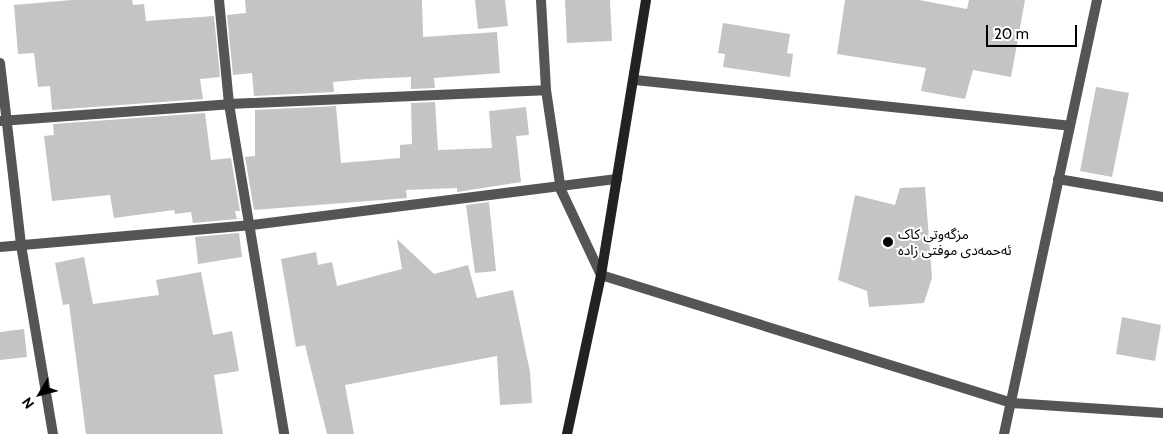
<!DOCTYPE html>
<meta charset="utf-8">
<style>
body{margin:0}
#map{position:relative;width:1163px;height:434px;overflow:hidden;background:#fff;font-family:Cabin,"Noto Sans Arabic",sans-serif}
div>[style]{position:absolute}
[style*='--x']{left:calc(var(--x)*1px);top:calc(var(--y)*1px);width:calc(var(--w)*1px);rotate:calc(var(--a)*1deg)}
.building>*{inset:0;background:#c4c4c4}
.street>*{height:10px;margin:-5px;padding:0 5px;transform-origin:5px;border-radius:5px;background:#555}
.secondary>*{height:10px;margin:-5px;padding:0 5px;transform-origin:5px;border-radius:5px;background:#222}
.dots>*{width:14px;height:14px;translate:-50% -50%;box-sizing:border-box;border:2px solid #fff;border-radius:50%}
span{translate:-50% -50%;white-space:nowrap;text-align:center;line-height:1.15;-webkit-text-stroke:4px #fff;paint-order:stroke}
.poi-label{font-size:14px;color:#000}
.left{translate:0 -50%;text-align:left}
.north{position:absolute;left:15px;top:369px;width:50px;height:50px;-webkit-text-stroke:4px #fff;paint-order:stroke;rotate:233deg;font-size:14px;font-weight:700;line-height:20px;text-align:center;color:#000}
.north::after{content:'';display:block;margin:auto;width:18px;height:22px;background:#000;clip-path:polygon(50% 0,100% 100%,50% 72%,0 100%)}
.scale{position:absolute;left:986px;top:25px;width:91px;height:22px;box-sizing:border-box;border:2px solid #000;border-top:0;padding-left:6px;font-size:15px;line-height:18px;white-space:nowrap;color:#000;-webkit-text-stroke:4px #fff;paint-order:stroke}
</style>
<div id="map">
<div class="building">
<i style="clip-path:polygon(72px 0,132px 0,133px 5px,144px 4px,146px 21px,214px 16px,220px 77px,200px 79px,203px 99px,52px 110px,50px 86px,38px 87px,34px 53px,18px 54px,14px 5px)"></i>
<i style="clip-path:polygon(245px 0,422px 0,423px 37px,497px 32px,500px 73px,434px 78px,435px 88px,411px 89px,411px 77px,367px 79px,333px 82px,334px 92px,254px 96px,252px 73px,233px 75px,227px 15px,246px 13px)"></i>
<i style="clip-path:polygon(475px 0,505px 0,508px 26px,478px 29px)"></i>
<i style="clip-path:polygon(565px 0,610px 0,612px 41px,567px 43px)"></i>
<i style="clip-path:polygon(845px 0,919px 0,967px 9px,969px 0,1025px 0,1011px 77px,973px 70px,965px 99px,921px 91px,926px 68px,837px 54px)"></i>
<i style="clip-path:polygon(723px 23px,790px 34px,787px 53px,793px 54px,790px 77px,723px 67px,725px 54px,718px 53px)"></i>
<i style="clip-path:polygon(1096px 87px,1129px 93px,1112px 177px,1080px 171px)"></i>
<i style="clip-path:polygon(435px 102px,438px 150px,492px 148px,489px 111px,526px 107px,529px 135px,516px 136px,521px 182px,457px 192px,457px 188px,406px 190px,407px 198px,254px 210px,245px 157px,255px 156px,255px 110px,336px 106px,341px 163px,400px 158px,400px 145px,412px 144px,411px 103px)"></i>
<i style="clip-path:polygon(205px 113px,211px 160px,231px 158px,240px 211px,235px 211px,237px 219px,193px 223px,191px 212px,175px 214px,174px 210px,114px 218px,110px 195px,52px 201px,44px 136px,54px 135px,53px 124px)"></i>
<i style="clip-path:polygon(925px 187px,932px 278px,924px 303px,869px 307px,867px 291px,838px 280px,855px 195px,895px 205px,900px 188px)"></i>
<i style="clip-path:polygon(489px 202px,496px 271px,475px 273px,466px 205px)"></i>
<i style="clip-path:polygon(239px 233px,242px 257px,198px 264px,195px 237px)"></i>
<i style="clip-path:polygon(397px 239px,434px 274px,468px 265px,477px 298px,513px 290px,530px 372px,532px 403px,500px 405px,497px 356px,345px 385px,354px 434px,327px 434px,305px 345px,296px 347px,281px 259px,316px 252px,318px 265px,332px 262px,337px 286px,402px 269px)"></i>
<i style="clip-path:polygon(84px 257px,93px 304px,159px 295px,156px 280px,201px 272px,213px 335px,232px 331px,239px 371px,214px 375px,223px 434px,86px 434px,69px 304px,63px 305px,55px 263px)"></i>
<i style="clip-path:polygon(1122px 317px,1161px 325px,1155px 361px,1116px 354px)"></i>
<i style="clip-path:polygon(24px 329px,27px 357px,0 360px,0 332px)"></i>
</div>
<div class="street">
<i style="--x:219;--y:0;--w:104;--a:84.5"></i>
<i style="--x:229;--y:104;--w:335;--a:80.5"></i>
<i style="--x:541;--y:0;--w:90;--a:86.8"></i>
<i style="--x:546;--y:90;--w:101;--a:81.5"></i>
<i style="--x:561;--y:190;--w:94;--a:64.8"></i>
<i style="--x:601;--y:275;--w:430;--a:17.3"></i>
<i style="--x:1011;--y:403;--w:152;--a:3.8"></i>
<i style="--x:0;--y:63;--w:183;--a:83.4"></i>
<i style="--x:21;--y:245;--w:192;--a:80.4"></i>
<i style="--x:635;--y:80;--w:437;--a:6"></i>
<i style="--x:0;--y:121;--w:230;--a:-4.2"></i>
<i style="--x:229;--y:104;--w:317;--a:-2.5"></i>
<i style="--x:1058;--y:179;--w:107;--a:9.7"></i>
<i style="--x:0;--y:247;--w:253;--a:-5"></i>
<i style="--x:252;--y:225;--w:368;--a:-7.2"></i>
<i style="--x:1004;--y:434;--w:444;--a:-77.9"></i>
</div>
<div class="secondary">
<i style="--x:567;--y:434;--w:163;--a:-77.9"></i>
<i style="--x:601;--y:275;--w:279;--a:-80.7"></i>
</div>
<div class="dots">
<i style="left:888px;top:242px;background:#000"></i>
</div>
<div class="poi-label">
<span class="left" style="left:898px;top:242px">مزگەوتی کاک<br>ئەحمەدی موفتی زادە</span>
</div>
<div class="north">N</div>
<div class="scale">20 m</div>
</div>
